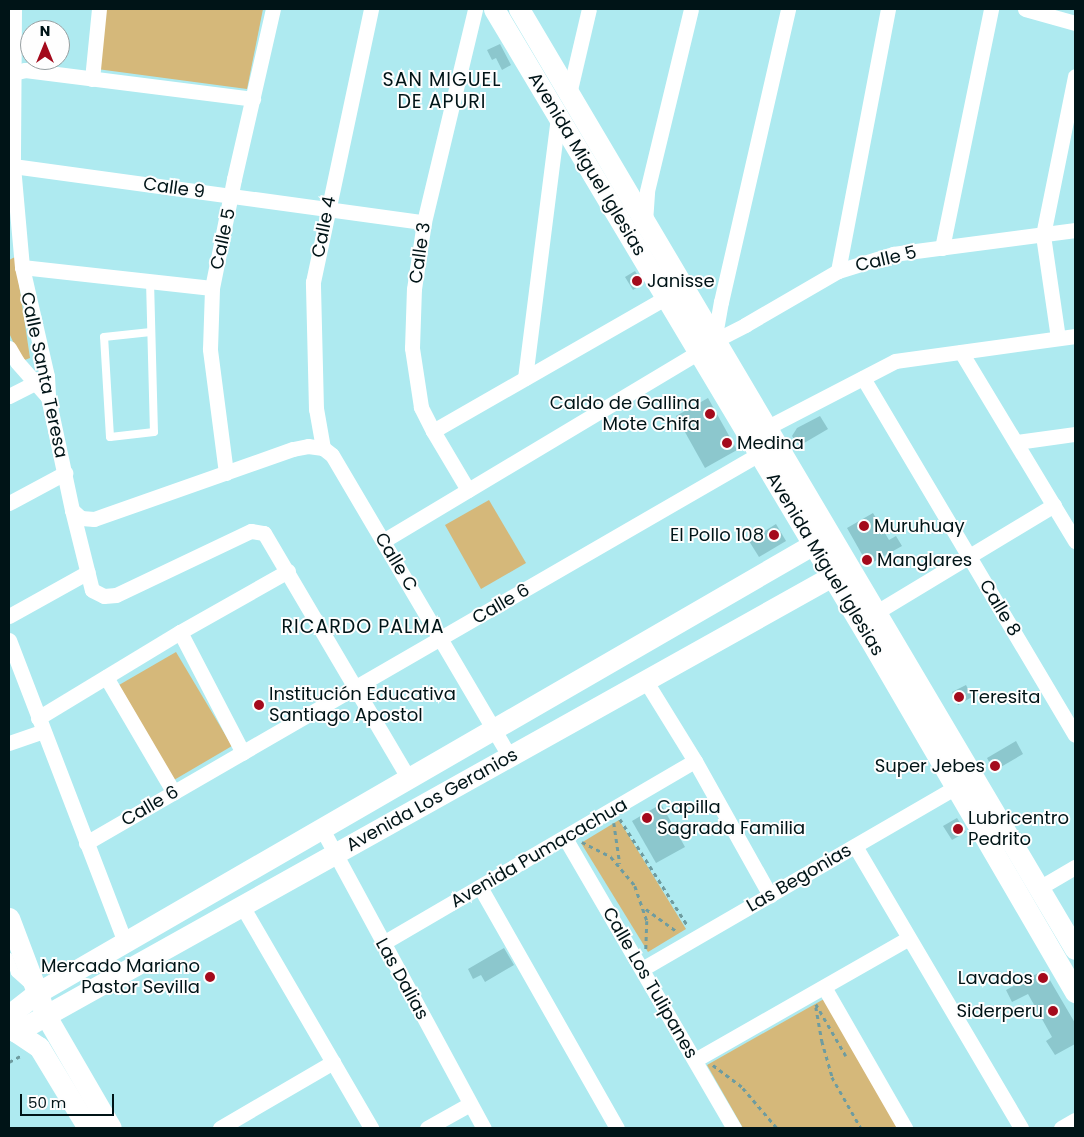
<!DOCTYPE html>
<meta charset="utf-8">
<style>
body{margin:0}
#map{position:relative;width:1084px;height:1137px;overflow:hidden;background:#aeeaf0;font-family:Poppins,sans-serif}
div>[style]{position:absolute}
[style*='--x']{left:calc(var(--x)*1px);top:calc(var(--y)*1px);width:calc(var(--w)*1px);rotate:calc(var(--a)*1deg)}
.green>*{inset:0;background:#d5b87a}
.building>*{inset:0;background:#8cc7cd}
.path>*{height:2.5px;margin-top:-1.25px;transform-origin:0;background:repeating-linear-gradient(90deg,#6e9ca0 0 4px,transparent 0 8px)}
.lane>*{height:8px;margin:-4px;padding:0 4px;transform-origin:4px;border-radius:4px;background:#fff}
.street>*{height:15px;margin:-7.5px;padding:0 7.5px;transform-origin:7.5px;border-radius:7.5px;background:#fff}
.secondary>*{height:21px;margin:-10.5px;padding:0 10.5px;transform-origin:10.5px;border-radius:10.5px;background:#fff}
.dots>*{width:14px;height:14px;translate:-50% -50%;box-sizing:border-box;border:2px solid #fefefe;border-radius:50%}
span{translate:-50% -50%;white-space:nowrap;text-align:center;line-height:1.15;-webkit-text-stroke:4px #fefefe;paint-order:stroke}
.street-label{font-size:18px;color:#001417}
.poi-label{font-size:18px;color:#001417}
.left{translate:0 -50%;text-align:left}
.right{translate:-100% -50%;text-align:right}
.neighbourhood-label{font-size:19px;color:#001417;letter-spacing:1px}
.frame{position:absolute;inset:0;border:10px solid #001417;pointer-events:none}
.north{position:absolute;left:20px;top:20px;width:50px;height:50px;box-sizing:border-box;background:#fefefe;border:1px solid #98a0a2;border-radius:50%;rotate:0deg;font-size:14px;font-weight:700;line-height:20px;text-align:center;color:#001417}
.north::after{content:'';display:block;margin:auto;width:18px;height:22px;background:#a40a1c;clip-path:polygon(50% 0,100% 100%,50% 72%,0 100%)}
.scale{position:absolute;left:20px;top:1094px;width:94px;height:22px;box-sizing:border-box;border:2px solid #001417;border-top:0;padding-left:6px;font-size:15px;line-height:18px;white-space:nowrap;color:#001417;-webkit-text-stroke:4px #fefefe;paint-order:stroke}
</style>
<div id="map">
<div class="green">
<i style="clip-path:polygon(104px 9px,263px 9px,247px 89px,97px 69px)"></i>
<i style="clip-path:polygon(15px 257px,30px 358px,22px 361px,9px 333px,9px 260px)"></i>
<i style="clip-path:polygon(489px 500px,526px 563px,481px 589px,445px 525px)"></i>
<i style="clip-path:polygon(176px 652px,232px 746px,174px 780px,119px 685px)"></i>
<i style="clip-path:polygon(619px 820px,686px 929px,648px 952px,581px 843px)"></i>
<i style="clip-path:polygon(824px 999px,898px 1128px,743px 1128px,707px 1065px)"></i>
</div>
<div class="building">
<i style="clip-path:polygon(500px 44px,511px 65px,502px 70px,496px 58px,492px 60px,487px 50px)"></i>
<i style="clip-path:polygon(635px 271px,643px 284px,633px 290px,625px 277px)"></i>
<i style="clip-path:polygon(708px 398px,737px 450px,705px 468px,676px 416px)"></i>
<i style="clip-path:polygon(820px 416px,828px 429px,799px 446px,792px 436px,797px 428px)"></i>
<i style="clip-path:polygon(873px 513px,889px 540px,896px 536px,902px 546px,868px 565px,847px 528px)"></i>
<i style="clip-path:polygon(776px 524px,786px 541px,759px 557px,749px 541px)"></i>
<i style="clip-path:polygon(966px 685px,972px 697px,958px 705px,952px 692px)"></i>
<i style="clip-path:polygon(1016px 741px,1023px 754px,994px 771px,987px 758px)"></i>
<i style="clip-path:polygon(661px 804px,685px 847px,656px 863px,632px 821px)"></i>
<i style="clip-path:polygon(957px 818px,966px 832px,952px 840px,943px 826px)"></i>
<i style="clip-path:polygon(504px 948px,514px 965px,485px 982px,481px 975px,473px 979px,468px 969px)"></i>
<i style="clip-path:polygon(1044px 970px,1075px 1023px,1075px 1044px,1055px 1055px,1046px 1041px,1052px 1037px,1028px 994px,1012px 1002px,1006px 990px)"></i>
</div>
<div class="path">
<i style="--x:620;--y:819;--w:127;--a:57.6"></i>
<i style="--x:614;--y:823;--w:41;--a:81.7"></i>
<i style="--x:582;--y:842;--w:33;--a:27"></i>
<i style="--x:611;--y:857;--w:38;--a:50"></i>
<i style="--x:635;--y:886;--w:37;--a:71"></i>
<i style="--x:647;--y:921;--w:30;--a:92"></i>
<i style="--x:646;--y:909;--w:39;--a:36"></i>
<i style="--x:816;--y:1004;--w:60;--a:60"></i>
<i style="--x:816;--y:1007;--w:35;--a:80"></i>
<i style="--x:822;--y:1041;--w:37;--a:74"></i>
<i style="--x:832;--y:1077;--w:59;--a:60.4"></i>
<i style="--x:9;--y:1062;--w:15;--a:-28"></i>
<i style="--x:713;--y:1065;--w:38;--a:37"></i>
<i style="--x:743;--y:1088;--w:52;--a:49.6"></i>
</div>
<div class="lane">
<i style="--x:150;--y:281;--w:151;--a:88.5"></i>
<i style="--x:154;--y:432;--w:44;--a:173.5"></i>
<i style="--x:110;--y:437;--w:100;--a:-93.4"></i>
<i style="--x:104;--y:337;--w:47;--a:-6.1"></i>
<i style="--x:9;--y:957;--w:17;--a:69"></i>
<i style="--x:15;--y:973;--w:15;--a:42"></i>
</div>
<div class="street">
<i style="--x:14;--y:9;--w:157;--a:90.4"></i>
<i style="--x:13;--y:166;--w:101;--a:84.9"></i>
<i style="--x:22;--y:267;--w:112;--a:77.1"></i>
<i style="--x:47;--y:376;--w:21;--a:87"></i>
<i style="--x:48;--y:397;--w:116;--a:78"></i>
<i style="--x:72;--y:510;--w:82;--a:76"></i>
<i style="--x:92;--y:590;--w:13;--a:27"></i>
<i style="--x:104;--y:596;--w:12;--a:-5"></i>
<i style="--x:116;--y:595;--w:149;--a:-25.4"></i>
<i style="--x:251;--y:531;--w:13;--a:9"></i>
<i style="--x:264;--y:533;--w:286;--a:59.5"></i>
<i style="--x:1025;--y:9;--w:52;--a:15.6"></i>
<i style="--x:9;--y:74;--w:16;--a:-14"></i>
<i style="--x:25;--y:70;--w:230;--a:7.2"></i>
<i style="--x:92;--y:79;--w:70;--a:-84.3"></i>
<i style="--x:569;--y:94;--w:87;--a:-76.8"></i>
<i style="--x:13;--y:166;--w:415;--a:7.8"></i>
<i style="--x:645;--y:222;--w:31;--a:-86"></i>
<i style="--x:647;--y:191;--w:187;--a:-76.4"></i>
<i style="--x:942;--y:248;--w:244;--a:-78.4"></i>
<i style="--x:22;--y:267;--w:191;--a:6.3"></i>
<i style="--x:838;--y:271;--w:267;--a:-79.2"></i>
<i style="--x:1058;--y:338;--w:104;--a:-98.3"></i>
<i style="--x:1043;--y:235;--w:162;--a:-78.6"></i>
<i style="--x:714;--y:341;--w:35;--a:-27"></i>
<i style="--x:745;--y:325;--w:108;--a:-30.1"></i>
<i style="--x:838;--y:271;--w:58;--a:-17.2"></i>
<i style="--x:893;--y:254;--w:184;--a:-7.5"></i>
<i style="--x:714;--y:341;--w:40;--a:-80"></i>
<i style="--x:721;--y:302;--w:301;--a:-77.1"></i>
<i style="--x:9;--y:348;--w:16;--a:60"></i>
<i style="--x:17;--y:362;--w:47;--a:48.5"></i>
<i style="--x:961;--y:352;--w:221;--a:58.9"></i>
<i style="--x:525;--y:378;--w:263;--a:-82.8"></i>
<i style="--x:863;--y:378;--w:415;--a:59.3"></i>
<i style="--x:9;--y:396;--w:37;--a:-27"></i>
<i style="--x:766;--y:428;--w:145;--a:-27.4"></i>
<i style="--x:895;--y:361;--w:182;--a:-7.9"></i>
<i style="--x:433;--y:431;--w:270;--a:-29.8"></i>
<i style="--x:1017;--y:442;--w:59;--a:-7.9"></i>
<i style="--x:323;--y:448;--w:40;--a:-100"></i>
<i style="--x:316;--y:409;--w:127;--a:-91.4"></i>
<i style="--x:313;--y:282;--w:279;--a:-78"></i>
<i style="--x:226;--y:473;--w:125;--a:-97.4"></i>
<i style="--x:210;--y:349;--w:61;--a:-88.1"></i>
<i style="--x:212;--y:288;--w:111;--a:-78.6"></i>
<i style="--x:234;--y:179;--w:174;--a:-77.1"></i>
<i style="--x:468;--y:490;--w:69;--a:-120.7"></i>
<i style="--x:433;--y:431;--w:27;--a:-117"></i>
<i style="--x:421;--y:407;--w:60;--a:-98.7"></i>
<i style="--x:412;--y:348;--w:59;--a:-88.1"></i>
<i style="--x:414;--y:289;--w:68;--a:-81.5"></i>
<i style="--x:424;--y:222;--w:219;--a:-76.5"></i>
<i style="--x:9;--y:503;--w:64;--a:-28.2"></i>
<i style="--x:72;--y:510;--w:12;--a:42"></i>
<i style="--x:81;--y:518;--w:13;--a:4"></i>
<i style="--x:94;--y:519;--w:211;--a:-19.4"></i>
<i style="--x:293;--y:449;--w:15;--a:-11"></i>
<i style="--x:308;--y:446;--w:15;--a:8"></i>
<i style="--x:323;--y:448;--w:11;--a:38"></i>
<i style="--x:332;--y:455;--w:349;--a:59.5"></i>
<i style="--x:383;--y:541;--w:368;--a:-30.9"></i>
<i style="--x:875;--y:613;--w:209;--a:-31.1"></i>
<i style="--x:9;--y:616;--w:90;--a:-29.1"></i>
<i style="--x:180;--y:632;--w:136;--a:62.5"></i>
<i style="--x:9;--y:640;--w:324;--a:69"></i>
<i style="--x:106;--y:677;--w:134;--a:59.6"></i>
<i style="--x:645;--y:680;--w:95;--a:58.3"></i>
<i style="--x:695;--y:761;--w:154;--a:60.8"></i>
<i style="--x:38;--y:718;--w:166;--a:-31.2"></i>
<i style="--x:180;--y:632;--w:124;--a:-29.5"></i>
<i style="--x:9;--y:743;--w:36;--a:-19"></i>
<i style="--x:322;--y:829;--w:340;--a:61.6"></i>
<i style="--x:565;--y:838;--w:336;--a:59.8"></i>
<i style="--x:86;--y:843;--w:777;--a:-30.03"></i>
<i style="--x:855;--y:846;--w:327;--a:59.5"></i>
<i style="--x:480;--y:887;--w:277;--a:60.4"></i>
<i style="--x:1039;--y:888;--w:42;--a:-30.3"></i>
<i style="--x:242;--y:906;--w:257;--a:59.8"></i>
<i style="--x:383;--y:943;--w:361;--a:-30.3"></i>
<i style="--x:642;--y:969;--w:363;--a:-30.1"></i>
<i style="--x:824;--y:987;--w:163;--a:60.1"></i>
<i style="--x:695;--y:1060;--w:246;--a:-29.7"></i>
<i style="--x:220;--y:1128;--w:131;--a:-30.3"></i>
<i style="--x:427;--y:1128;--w:49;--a:-29.2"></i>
<i style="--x:1061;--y:1128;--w:16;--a:-30"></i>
</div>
<div class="secondary">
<i style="--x:494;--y:9;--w:732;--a:59.2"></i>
<i style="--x:869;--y:638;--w:410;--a:59.8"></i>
<i style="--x:519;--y:9;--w:1092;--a:59.4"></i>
<i style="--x:9;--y:918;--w:105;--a:69.3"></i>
<i style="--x:46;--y:1016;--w:129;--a:59.9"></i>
<i style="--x:9;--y:1015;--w:36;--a:-38"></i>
<i style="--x:37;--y:993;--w:911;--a:-30.03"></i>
<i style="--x:9;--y:1027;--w:36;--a:34"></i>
<i style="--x:39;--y:1047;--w:95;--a:58.8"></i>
<i style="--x:16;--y:1032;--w:947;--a:-29.19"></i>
</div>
<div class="dots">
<i style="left:637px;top:281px;background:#a40a1c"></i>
<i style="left:710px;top:414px;background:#a40a1c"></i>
<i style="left:727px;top:443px;background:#a40a1c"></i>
<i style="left:864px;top:526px;background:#a40a1c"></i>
<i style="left:774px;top:535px;background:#a40a1c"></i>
<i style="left:867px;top:560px;background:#a40a1c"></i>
<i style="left:959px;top:697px;background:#a40a1c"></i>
<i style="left:259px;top:705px;background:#a40a1c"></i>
<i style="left:995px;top:766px;background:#a40a1c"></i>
<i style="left:647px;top:818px;background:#a40a1c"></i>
<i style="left:958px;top:829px;background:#a40a1c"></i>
<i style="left:210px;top:977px;background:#a40a1c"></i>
<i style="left:1043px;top:978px;background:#a40a1c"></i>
<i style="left:1053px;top:1011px;background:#a40a1c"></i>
</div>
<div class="street-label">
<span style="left:587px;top:164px;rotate:59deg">Avenida Miguel Iglesias</span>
<span style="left:174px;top:188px;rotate:8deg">Calle 9</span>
<span style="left:324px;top:227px;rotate:-79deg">Calle 4</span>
<span style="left:223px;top:239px;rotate:-78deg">Calle 5</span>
<span style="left:420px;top:253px;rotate:-82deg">Calle 3</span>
<span style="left:886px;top:259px;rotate:-13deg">Calle 5</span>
<span style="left:44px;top:375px;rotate:78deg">Calle Santa Teresa</span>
<span style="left:396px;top:562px;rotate:59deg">Calle C</span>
<span style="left:825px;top:564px;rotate:59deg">Avenida Miguel Iglesias</span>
<span style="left:501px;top:604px;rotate:-30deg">Calle 6</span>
<span style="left:1000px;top:608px;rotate:59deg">Calle 8</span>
<span style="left:432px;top:800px;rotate:-29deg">Avenida Los Geranios</span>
<span style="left:150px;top:806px;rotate:-30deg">Calle 6</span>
<span style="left:539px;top:853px;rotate:-30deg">Avenida Pumacachua</span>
<span style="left:799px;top:878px;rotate:-30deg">Las Begonias</span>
<span style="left:402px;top:979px;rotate:61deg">Las Dalias</span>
<span style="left:650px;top:983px;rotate:60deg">Calle Los Tulipanes</span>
</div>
<div class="poi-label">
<span class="left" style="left:647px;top:281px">Janisse</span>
<span class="right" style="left:700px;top:414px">Caldo de Gallina<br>Mote Chifa</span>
<span class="left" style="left:737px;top:443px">Medina</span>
<span class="left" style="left:874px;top:526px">Muruhuay</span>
<span class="right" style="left:764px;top:535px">El Pollo 108</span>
<span class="left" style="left:877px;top:560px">Manglares</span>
<span class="left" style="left:269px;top:705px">Institución Educativa<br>Santiago Apostol</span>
<span class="left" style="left:969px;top:697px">Teresita</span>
<span class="right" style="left:985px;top:766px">Super Jebes</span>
<span class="left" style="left:657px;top:818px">Capilla<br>Sagrada Familia</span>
<span class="left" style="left:968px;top:829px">Lubricentro<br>Pedrito</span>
<span class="right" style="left:200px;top:977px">Mercado Mariano<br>Pastor Sevilla</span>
<span class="right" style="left:1033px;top:978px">Lavados</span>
<span class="right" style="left:1043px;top:1011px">Siderperu</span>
</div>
<div class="neighbourhood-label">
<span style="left:442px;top:91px">SAN MIGUEL<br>DE APURI</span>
<span style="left:363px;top:627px">RICARDO PALMA</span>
</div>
<div class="frame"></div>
<div class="north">N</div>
<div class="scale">50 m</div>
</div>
